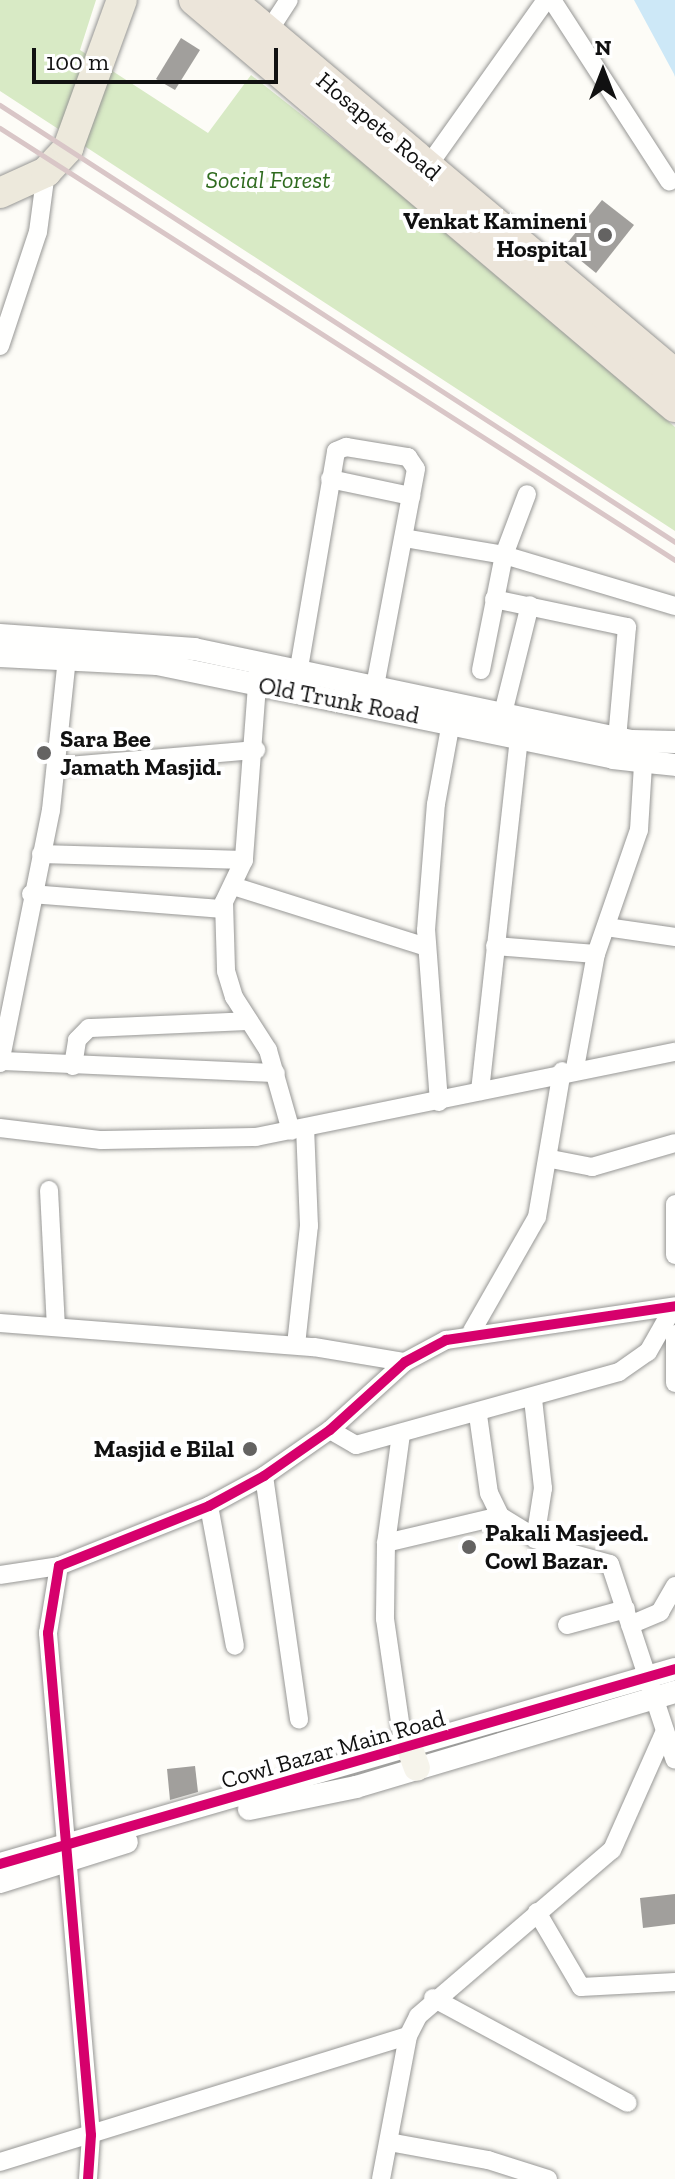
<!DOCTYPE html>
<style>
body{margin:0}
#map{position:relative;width:675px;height:2179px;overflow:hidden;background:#fdfcf7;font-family:"Zilla Slab",serif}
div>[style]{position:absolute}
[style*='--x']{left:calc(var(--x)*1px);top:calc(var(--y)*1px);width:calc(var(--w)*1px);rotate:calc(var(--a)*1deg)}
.forest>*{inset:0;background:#d8eac5}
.water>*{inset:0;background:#cde8f7}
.building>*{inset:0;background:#a19f9c}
.roads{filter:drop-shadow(0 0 2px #979795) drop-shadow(0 0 2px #979795)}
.minor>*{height:18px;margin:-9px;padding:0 9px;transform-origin:9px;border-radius:9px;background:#fffffe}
.tertiary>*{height:22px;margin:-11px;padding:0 11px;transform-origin:11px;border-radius:11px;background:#fffffe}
.secondary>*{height:26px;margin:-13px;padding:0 13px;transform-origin:13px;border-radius:13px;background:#f6f4eb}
.primary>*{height:30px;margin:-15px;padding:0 15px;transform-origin:15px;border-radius:15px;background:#ede9dc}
.trunk>*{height:30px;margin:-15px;padding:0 15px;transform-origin:15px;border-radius:15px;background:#ece5da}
.rail>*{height:5px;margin:-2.5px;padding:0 2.5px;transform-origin:2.5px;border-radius:2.5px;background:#d9c6c7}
.cycleway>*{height:10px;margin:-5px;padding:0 5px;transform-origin:5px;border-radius:5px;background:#d6006c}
.dots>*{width:22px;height:22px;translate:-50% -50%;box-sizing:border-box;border:4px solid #fff;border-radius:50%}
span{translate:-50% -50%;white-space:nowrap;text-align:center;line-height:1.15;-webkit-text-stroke:8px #fff;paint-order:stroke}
.street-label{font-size:24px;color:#111}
.park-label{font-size:24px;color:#2f6b1f;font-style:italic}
.poi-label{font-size:24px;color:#111;font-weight:700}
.right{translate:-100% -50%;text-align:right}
.left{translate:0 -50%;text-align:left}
.north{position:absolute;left:563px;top:32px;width:80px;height:80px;-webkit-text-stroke:6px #fff;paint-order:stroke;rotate:0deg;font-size:22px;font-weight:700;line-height:32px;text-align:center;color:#111}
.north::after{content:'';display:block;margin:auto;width:28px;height:36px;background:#111;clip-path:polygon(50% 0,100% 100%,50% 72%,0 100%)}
.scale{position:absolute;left:32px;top:48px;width:246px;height:36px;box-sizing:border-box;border:4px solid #111;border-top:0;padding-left:10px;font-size:24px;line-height:28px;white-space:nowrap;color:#111;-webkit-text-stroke:6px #fff;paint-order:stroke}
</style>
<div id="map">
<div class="forest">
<i style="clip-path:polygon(0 0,96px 0,80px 50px,208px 133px,251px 75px,363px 163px,675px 427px,675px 531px,0 91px)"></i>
</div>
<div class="water">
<i style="clip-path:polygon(634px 0,675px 0,675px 77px,674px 74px)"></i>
</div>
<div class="building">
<i style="clip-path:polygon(181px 38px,200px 50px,175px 90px,156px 79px)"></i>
<i style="clip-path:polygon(602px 200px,634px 225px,596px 273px,564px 247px)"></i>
<i style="clip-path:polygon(195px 1766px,198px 1792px,170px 1800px,167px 1769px)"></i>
<i style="clip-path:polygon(675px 1894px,675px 1924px,643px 1928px,640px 1898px)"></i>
</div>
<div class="roads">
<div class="minor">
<i style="--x:552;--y:0;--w:216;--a:57.1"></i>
<i style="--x:268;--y:32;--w:38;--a:-57"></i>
<i style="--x:428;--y:166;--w:204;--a:-54.6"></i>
<i style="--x:0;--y:346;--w:120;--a:-71.6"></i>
<i style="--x:38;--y:232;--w:61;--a:-82.4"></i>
<i style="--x:330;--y:479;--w:83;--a:11.9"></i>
<i style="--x:404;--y:538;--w:101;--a:9.6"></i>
<i style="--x:504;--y:555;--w:178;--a:16.6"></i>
<i style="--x:494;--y:599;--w:136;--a:11.9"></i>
<i style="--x:627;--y:627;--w:111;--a:95.1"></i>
<i style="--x:299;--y:668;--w:220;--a:-80.3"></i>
<i style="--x:336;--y:451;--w:11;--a:-22"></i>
<i style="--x:346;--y:447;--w:63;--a:9.2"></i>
<i style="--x:408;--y:457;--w:14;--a:56"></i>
<i style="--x:416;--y:469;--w:221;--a:100.7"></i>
<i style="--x:481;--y:670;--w:117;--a:-78.7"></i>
<i style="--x:504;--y:555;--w:65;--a:-69.3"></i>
<i style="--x:258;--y:672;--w:189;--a:94.3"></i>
<i style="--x:244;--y:860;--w:47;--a:115.5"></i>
<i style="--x:224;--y:902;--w:69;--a:88.3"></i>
<i style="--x:226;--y:971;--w:27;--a:73"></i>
<i style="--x:234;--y:997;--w:63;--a:57.3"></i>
<i style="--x:268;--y:1050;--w:84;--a:74.1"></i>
<i style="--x:503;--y:713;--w:111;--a:-76"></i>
<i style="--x:57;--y:767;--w:200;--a:-4.9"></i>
<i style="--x:41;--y:854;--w:203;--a:1.7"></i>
<i style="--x:233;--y:886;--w:202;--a:17.5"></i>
<i style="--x:31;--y:894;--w:193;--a:4.5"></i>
<i style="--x:606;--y:927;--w:70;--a:8.2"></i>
<i style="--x:495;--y:946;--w:101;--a:4.5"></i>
<i style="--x:1;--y:1061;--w:275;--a:2.5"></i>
<i style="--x:0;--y:1063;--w:258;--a:-78.6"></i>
<i style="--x:51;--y:810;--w:152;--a:-84"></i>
<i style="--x:73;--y:1066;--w:26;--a:-81"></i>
<i style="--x:77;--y:1040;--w:17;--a:-45"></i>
<i style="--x:89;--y:1028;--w:160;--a:-2.5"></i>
<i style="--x:575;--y:1068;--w:116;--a:-79.6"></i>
<i style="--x:596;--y:954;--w:131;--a:-70.9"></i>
<i style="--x:639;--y:830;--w:81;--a:-86.5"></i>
<i style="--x:480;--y:1091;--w:356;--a:-83.7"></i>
<i style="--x:439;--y:1102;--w:172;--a:-94.3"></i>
<i style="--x:426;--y:930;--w:126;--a:-85.5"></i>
<i style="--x:436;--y:804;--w:83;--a:-79.6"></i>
<i style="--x:0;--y:1128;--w:102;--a:6.8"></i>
<i style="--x:101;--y:1140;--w:155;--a:-1.1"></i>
<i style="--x:256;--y:1137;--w:428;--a:-11.5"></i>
<i style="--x:551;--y:1159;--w:42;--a:11"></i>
<i style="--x:592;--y:1167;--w:86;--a:-16.1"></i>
<i style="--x:49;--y:1190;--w:136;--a:87.1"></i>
<i style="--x:675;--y:1204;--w:51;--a:90"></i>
<i style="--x:0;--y:1323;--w:315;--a:4.4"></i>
<i style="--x:314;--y:1347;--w:92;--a:9.4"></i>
<i style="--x:472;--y:1331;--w:131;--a:-60.3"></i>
<i style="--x:537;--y:1217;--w:148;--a:-80.3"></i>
<i style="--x:675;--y:1334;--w:49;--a:90"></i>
<i style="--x:296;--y:1345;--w:120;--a:-83.8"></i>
<i style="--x:309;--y:1226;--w:98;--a:-92.3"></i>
<i style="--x:533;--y:1399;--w:90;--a:83.6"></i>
<i style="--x:543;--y:1488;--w:52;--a:98.9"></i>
<i style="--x:478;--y:1415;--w:79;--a:82"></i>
<i style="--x:489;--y:1493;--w:25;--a:64"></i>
<i style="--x:500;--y:1516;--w:61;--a:31.6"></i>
<i style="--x:552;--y:1548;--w:60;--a:15.4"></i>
<i style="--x:610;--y:1564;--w:206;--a:71.7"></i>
<i style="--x:330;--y:1430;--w:30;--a:30"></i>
<i style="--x:356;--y:1445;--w:273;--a:-15.5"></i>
<i style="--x:619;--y:1372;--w:35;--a:-35"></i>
<i style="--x:648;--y:1352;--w:51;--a:-60.4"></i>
<i style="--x:401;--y:1434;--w:110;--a:97.8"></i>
<i style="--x:386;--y:1543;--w:76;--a:90.8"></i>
<i style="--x:385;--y:1619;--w:132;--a:81.7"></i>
<i style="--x:264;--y:1476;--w:246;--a:81.8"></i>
<i style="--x:209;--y:1506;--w:142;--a:79.5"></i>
<i style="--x:386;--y:1543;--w:117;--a:-13.3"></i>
<i style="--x:0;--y:1575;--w:60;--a:-8.7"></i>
<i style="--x:567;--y:1625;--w:61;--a:-15.2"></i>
<i style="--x:630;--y:1625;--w:33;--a:-23"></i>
<i style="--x:660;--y:1612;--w:30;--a:-60"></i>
<i style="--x:537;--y:1912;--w:87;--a:59.6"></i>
<i style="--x:581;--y:1987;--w:94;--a:-3"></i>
<i style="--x:433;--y:1998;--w:221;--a:28.3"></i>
<i style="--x:389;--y:2142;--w:101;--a:10.3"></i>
<i style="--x:488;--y:2160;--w:63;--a:17.6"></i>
<i style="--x:0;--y:2162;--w:427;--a:-17.2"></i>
<i style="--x:88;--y:2179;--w:44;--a:-86.1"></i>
<i style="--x:91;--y:2135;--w:504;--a:-94.9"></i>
<i style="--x:48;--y:1633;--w:68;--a:-80.7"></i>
<i style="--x:59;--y:1566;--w:162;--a:-21.8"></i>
<i style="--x:209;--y:1506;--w:63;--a:-28.6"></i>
<i style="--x:264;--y:1476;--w:80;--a:-34.9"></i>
<i style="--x:330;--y:1430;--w:101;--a:-42.2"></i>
<i style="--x:405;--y:1362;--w:47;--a:-28.2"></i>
<i style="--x:446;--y:1340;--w:232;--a:-8.4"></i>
<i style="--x:381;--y:2179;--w:146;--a:-79.3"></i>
<i style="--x:408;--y:2036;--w:22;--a:-63"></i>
<i style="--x:418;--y:2016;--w:255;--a:-40.6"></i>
<i style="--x:612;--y:1850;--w:130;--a:-66"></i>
</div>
<div class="tertiary">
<i style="--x:0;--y:635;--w:195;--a:4.1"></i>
<i style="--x:194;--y:649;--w:448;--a:11.9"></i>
<i style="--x:632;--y:741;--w:43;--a:1.3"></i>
<i style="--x:0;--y:656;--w:157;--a:2.9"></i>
<i style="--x:157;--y:664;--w:466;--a:11.6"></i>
<i style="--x:613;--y:758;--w:62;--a:6.4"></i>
<i style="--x:249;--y:1809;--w:109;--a:-11.6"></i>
<i style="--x:356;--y:1787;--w:333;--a:-16.6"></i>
<i style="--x:0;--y:1864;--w:703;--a:-16.11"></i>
<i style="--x:0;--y:1882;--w:133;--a:-17.5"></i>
</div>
<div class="secondary">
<i style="--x:410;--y:1749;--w:20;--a:70"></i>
</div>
<div class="primary">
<i style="--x:0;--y:193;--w:51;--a:-24.5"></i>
<i style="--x:46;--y:172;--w:33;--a:-47"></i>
<i style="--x:68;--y:148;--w:158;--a:-70"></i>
</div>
<div class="trunk">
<i style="--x:194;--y:0;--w:630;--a:40.24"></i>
<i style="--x:231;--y:0;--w:581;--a:40.11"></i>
</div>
</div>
<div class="rail">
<i style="--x:0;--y:105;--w:804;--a:32.92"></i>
<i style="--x:0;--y:128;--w:801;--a:32.62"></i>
</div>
<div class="cycleway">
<i style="--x:0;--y:1864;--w:703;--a:-16.11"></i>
<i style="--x:88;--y:2179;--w:44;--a:-86.1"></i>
<i style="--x:91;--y:2135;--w:504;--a:-94.9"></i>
<i style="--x:48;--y:1633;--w:68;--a:-80.7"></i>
<i style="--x:59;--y:1566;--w:162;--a:-21.8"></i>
<i style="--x:209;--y:1506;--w:63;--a:-28.6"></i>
<i style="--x:264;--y:1476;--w:80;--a:-34.9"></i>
<i style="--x:330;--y:1430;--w:101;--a:-42.2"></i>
<i style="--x:405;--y:1362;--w:47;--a:-28.2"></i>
<i style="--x:446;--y:1340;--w:232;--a:-8.4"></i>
</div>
<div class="dots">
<i style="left:605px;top:235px;background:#646362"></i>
<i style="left:44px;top:753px;background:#646362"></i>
<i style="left:250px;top:1449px;background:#646362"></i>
<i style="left:469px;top:1547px;background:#646362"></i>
</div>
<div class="street-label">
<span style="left:379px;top:126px;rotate:40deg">Hosapete Road</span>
<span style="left:339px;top:700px;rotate:11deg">Old Trunk Road</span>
<span style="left:333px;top:1749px;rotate:-16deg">Cowl Bazar Main Road</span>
</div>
<div class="park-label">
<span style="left:268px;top:180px">Social Forest</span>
</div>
<div class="poi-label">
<span class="right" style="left:587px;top:235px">Venkat Kamineni<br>Hospital</span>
<span class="left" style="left:60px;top:753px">Sara Bee<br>Jamath Masjid.</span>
<span class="right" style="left:234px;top:1449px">Masjid e Bilal</span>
<span class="left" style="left:485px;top:1547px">Pakali Masjeed.<br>Cowl Bazar.</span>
</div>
<div class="north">N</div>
<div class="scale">100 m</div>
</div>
